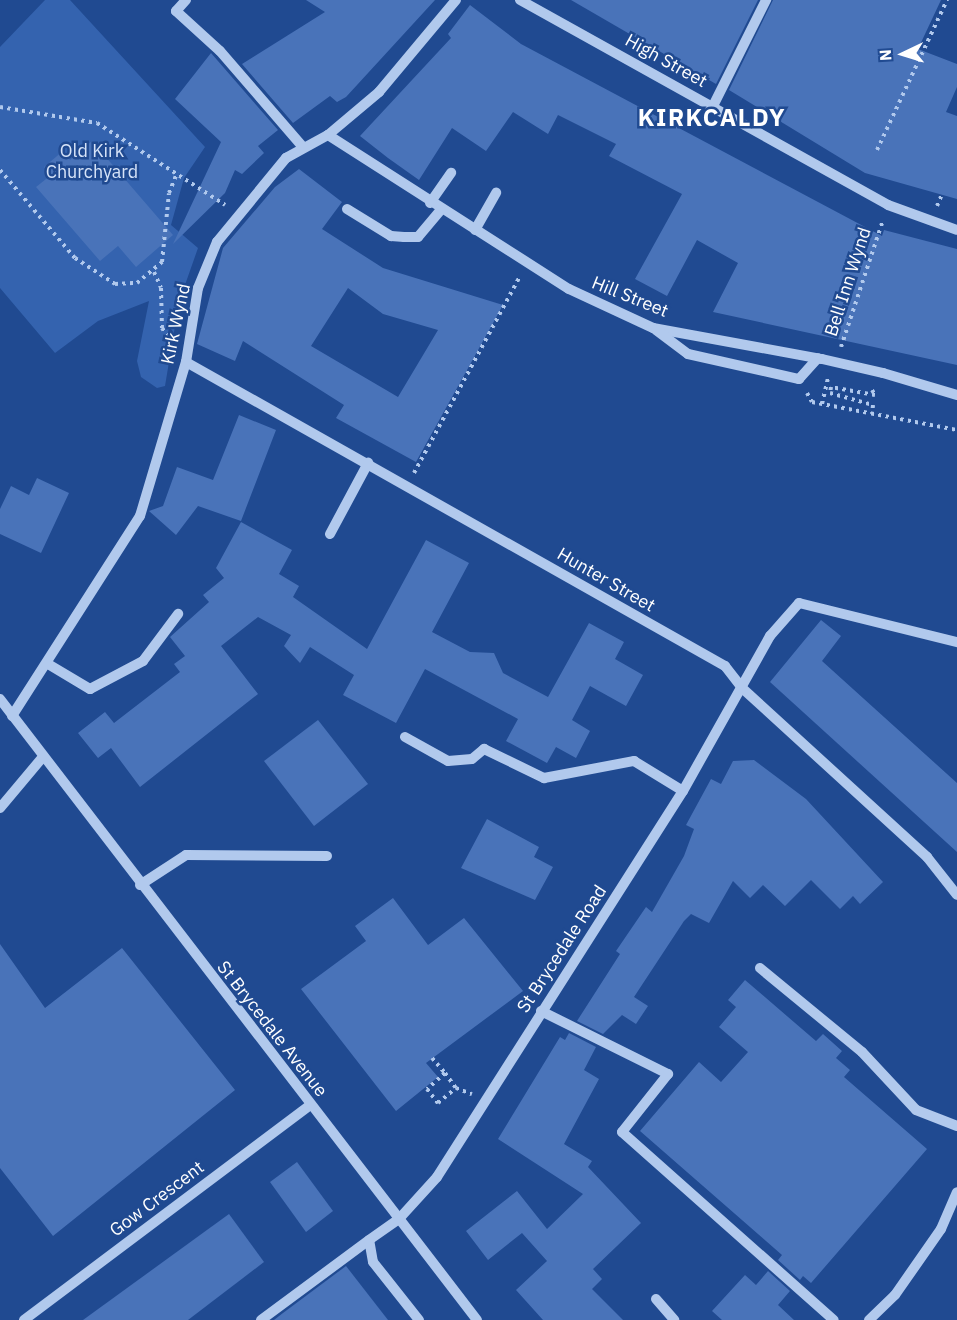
<!DOCTYPE html>
<style>
body{margin:0}
#map{position:relative;width:957px;height:1320px;overflow:hidden;background:#204a91;font-family:"IBM Plex Sans",sans-serif}
div>[style]{position:absolute}
[style*='--x']{left:calc(var(--x)*1px);top:calc(var(--y)*1px);width:calc(var(--w)*1px);rotate:calc(var(--a)*1deg)}
.green>*{inset:0;background:#3463af}
.building>*{inset:0;background:#4973b9}
.path>*{height:4px;margin-top:-2px;transform-origin:0;background:repeating-linear-gradient(90deg,#b1c9ed 0 3px,transparent 0 7.5px)}
.minor>*{height:10px;margin:-5px;padding:0 5px;transform-origin:5px;border-radius:5px;background:#b1c9ed}
.minor-bridge>*{height:10px;margin:-5px;padding:0 5px;transform-origin:5px;border-radius:5px;background:#b1c9ed}
span{translate:-50% -50%;white-space:nowrap;text-align:center;line-height:1.15;-webkit-text-stroke:5px #204a91;paint-order:stroke}
.street-label{font-size:18px;color:#fff}
.park-label{font-size:18px;color:#d7e4f9}
.district-label{font-size:24px;color:#fff;font-weight:700;letter-spacing:1.5px}
.north{position:absolute;left:873px;top:24px;width:60px;height:60px;-webkit-text-stroke:4px #204a91;paint-order:stroke;rotate:266deg;font-size:16px;font-weight:700;line-height:24px;text-align:center;color:#fff}
.north::after{content:'';display:block;margin:auto;width:21px;height:27px;background:#fff;clip-path:polygon(50% 0,100% 100%,50% 72%,0 100%)}
</style>
<div id="map">
<div class="green">
<i style="clip-path:polygon(45px 0,70px 0,205px 147px,184px 178px,171px 225px,198px 248px,179px 302px,165px 386px,157px 388px,141px 377px,137px 361px,149px 301px,98px 321px,55px 353px,0 288px,0 47px)"></i>
</div>
<div class="building">
<i style="clip-path:polygon(306px 0,435px 0,346px 97px,337px 102px,330px 96px,293px 123px,242px 64px,325px 12px)"></i>
<i style="clip-path:polygon(571px 0,758px 0,716px 84px)"></i>
<i style="clip-path:polygon(773px 0,941px 0,918px 49px,957px 64px,957px 87px,946px 112px,957px 116px,957px 199px,865px 173px,729px 90px)"></i>
<i style="clip-path:polygon(470px 5px,521px 44px,882px 236px,884px 230px,957px 249px,957px 365px,713px 312px,738px 263px,697px 240px,667px 296px,635px 279px,682px 194px,609px 156px,616px 144px,558px 115px,548px 134px,513px 112px,486px 151px,452px 128px,419px 180px,388px 158px,360px 136px,451px 38px,448px 34px)"></i>
<i style="clip-path:polygon(211px 53px,278px 130px,258px 146px,264px 153px,242px 174px,235px 170px,225px 193px,173px 244px,221px 142px,175px 99px)"></i>
<i style="clip-path:polygon(92px 141px,173px 235px,136px 267px,118px 246px,100px 261px,36px 187px,51px 175px,44px 167px,63px 151px,70px 160px)"></i>
<i style="clip-path:polygon(evenodd,299px 169px,342px 202px,322px 229px,383px 268px,503px 305px,416px 462px,336px 418px,344px 405px,243px 341px,235px 361px,197px 344px,223px 248px,275px 187px,299px 169px,348px 288px,383px 314px,438px 330px,398px 397px,311px 346px,348px 288px)"></i>
<i style="clip-path:polygon(239px 415px,276px 430px,241px 521px,198px 506px,176px 535px,149px 511px,163px 506px,177px 467px,213px 480px)"></i>
<i style="clip-path:polygon(37px 478px,69px 493px,41px 553px,0 534px,0 509px,11px 486px,29px 495px)"></i>
<i style="clip-path:polygon(241px 522px,292px 550px,279px 574px,299px 586px,293px 597px,367px 649px,426px 540px,469px 563px,432px 632px,470px 652px,494px 653px,503px 673px,548px 697px,589px 623px,624px 642px,615px 659px,643px 675px,626px 706px,590px 686px,572px 720px,590px 731px,576px 758px,556px 747px,547px 763px,506px 741px,518px 719px,425px 669px,396px 723px,343px 695px,354px 675px,310px 647px,300px 663px,284px 646px,291px 635px,258px 617px,221px 646px,258px 694px,140px 787px,111px 748px,98px 758px,78px 733px,105px 712px,114px 723px,180px 672px,174px 664px,185px 656px,170px 637px,209px 602px,203px 595px,224px 578px,216px 568px)"></i>
<i style="clip-path:polygon(821px 620px,841px 636px,822px 661px,957px 783px,957px 852px,770px 682px)"></i>
<i style="clip-path:polygon(318px 720px,368px 784px,314px 826px,264px 761px)"></i>
<i style="clip-path:polygon(754px 760px,806px 799px,883px 882px,860px 904px,853px 896px,840px 909px,811px 880px,785px 906px,763px 885px,750px 898px,733px 881px,709px 923px,691px 914px,684px 921px,634px 997px,648px 1006px,636px 1024px,622px 1015px,603px 1034px,577px 1021px,620px 954px,616px 951px,646px 907px,652px 912px,684px 856px,694px 829px,686px 825px,711px 779px,721px 784px,733px 761px)"></i>
<i style="clip-path:polygon(487px 819px,539px 847px,534px 857px,553px 867px,535px 900px,461px 868px)"></i>
<i style="clip-path:polygon(393px 898px,428px 945px,464px 918px,523px 991px,426px 1063px,438px 1077px,396px 1111px,301px 989px,366px 941px,355px 926px)"></i>
<i style="clip-path:polygon(0 944px,45px 1008px,122px 948px,235px 1090px,53px 1236px,0 1168px)"></i>
<i style="clip-path:polygon(745px 980px,816px 1041px,823px 1034px,842px 1051px,836px 1058px,850px 1070px,844px 1077px,927px 1149px,811px 1283px,803px 1276px,800px 1280px,778px 1260px,782px 1255px,640px 1131px,699px 1062px,721px 1082px,748px 1052px,719px 1027px,736px 1007px,728px 1000px)"></i>
<i style="clip-path:polygon(569px 1033px,596px 1047px,584px 1070px,599px 1079px,564px 1144px,592px 1161px,588px 1167px,641px 1223px,593px 1269px,602px 1279px,592px 1289px,623px 1320px,543px 1320px,516px 1290px,547px 1261px,522px 1233px,488px 1260px,466px 1231px,517px 1191px,547px 1229px,583px 1194px,498px 1139px,560px 1037px,565px 1040px)"></i>
<i style="clip-path:polygon(297px 1162px,333px 1211px,306px 1232px,270px 1182px)"></i>
<i style="clip-path:polygon(229px 1214px,264px 1262px,188px 1320px,83px 1320px)"></i>
<i style="clip-path:polygon(346px 1266px,388px 1320px,274px 1320px,283px 1313px)"></i>
<i style="clip-path:polygon(768px 1271px,790px 1291px,778px 1305px,794px 1320px,722px 1320px,712px 1311px,745px 1275px,756px 1285px)"></i>
</div>
<div class="path">
<i style="--x:0;--y:107;--w:98;--a:9.4"></i>
<i style="--x:97;--y:123;--w:152;--a:32.6"></i>
<i style="--x:877;--y:150;--w:166;--a:-65"></i>
<i style="--x:0;--y:170;--w:116;--a:49.6"></i>
<i style="--x:75;--y:258;--w:48;--a:33"></i>
<i style="--x:115;--y:284;--w:22;--a:-3"></i>
<i style="--x:137;--y:283;--w:33;--a:-40"></i>
<i style="--x:162;--y:262;--w:69;--a:-84.2"></i>
<i style="--x:169;--y:193;--w:22;--a:-68"></i>
<i style="--x:937;--y:206;--w:13;--a:-67"></i>
<i style="--x:154;--y:272;--w:17;--a:66"></i>
<i style="--x:161;--y:288;--w:40;--a:88.6"></i>
<i style="--x:162;--y:328;--w:16;--a:55"></i>
<i style="--x:841;--y:347;--w:134;--a:-71.7"></i>
<i style="--x:872;--y:390;--w:6;--a:59"></i>
<i style="--x:875;--y:395;--w:45;--a:-169.7"></i>
<i style="--x:831;--y:387;--w:6;--a:99"></i>
<i style="--x:830;--y:393;--w:45;--a:15.6"></i>
<i style="--x:873;--y:405;--w:9;--a:96"></i>
<i style="--x:807;--y:393;--w:10;--a:61"></i>
<i style="--x:812;--y:402;--w:148;--a:10.9"></i>
<i style="--x:822;--y:404;--w:27;--a:-77"></i>
<i style="--x:414;--y:473;--w:224;--a:-61.7"></i>
<i style="--x:432;--y:1058;--w:20;--a:49"></i>
<i style="--x:445;--y:1073;--w:24;--a:138"></i>
<i style="--x:427;--y:1089;--w:18;--a:52"></i>
<i style="--x:438;--y:1103;--w:23;--a:-40"></i>
<i style="--x:456;--y:1088;--w:17;--a:21"></i>
<i style="--x:445;--y:1073;--w:19;--a:54"></i>
</div>
<div class="minor">
<i style="--x:186;--y:0;--w:15;--a:132"></i>
<i style="--x:176;--y:11;--w:59;--a:42.3"></i>
<i style="--x:220;--y:51;--w:127;--a:49.2"></i>
<i style="--x:520;--y:0;--w:421;--a:29.1"></i>
<i style="--x:888;--y:205;--w:73;--a:19.9"></i>
<i style="--x:713;--y:106;--w:119;--a:-63.4"></i>
<i style="--x:328;--y:135;--w:286;--a:32.6"></i>
<i style="--x:569;--y:289;--w:93;--a:24.9"></i>
<i style="--x:653;--y:328;--w:172;--a:10.4"></i>
<i style="--x:430;--y:203;--w:37;--a:-55"></i>
<i style="--x:347;--y:209;--w:52;--a:31.5"></i>
<i style="--x:391;--y:236;--w:13;--a:4"></i>
<i style="--x:404;--y:237;--w:14;--a:0"></i>
<i style="--x:418;--y:237;--w:35;--a:-50"></i>
<i style="--x:475;--y:230;--w:43;--a:-60.4"></i>
<i style="--x:656;--y:330;--w:40;--a:37"></i>
<i style="--x:688;--y:354;--w:114;--a:12.7"></i>
<i style="--x:799;--y:379;--w:28;--a:-48"></i>
<i style="--x:186;--y:362;--w:619;--a:29.42"></i>
<i style="--x:725;--y:666;--w:28;--a:52"></i>
<i style="--x:742;--y:688;--w:251;--a:42.4"></i>
<i style="--x:927;--y:857;--w:48;--a:51.7"></i>
<i style="--x:883;--y:373;--w:77;--a:16.6"></i>
<i style="--x:330;--y:534;--w:81;--a:-61.8"></i>
<i style="--x:48;--y:664;--w:49;--a:30.8"></i>
<i style="--x:90;--y:689;--w:60;--a:-27.8"></i>
<i style="--x:143;--y:661;--w:59;--a:-53.3"></i>
<i style="--x:0;--y:699;--w:783;--a:52.47"></i>
<i style="--x:12;--y:716;--w:237;--a:-57.4"></i>
<i style="--x:140;--y:516;--w:161;--a:-73.4"></i>
<i style="--x:186;--y:362;--w:75;--a:-80.8"></i>
<i style="--x:198;--y:288;--w:50;--a:-67.6"></i>
<i style="--x:217;--y:242;--w:109;--a:-50.6"></i>
<i style="--x:286;--y:158;--w:48;--a:-28.7"></i>
<i style="--x:328;--y:135;--w:67;--a:-40.1"></i>
<i style="--x:379;--y:92;--w:120;--a:-50.1"></i>
<i style="--x:405;--y:737;--w:49;--a:29.2"></i>
<i style="--x:448;--y:761;--w:24;--a:-5"></i>
<i style="--x:472;--y:759;--w:16;--a:-40"></i>
<i style="--x:484;--y:749;--w:67;--a:25.8"></i>
<i style="--x:544;--y:778;--w:92;--a:-10.7"></i>
<i style="--x:634;--y:761;--w:57;--a:31.5"></i>
<i style="--x:0;--y:808;--w:65;--a:-50"></i>
<i style="--x:140;--y:885;--w:55;--a:-33.1"></i>
<i style="--x:186;--y:855;--w:141;--a:0.4"></i>
<i style="--x:760;--y:968;--w:132;--a:39.5"></i>
<i style="--x:862;--y:1052;--w:79;--a:47"></i>
<i style="--x:916;--y:1110;--w:44;--a:21.3"></i>
<i style="--x:541;--y:1011;--w:142;--a:26.4"></i>
<i style="--x:668;--y:1074;--w:74;--a:128.4"></i>
<i style="--x:622;--y:1132;--w:283;--a:41.6"></i>
<i style="--x:656;--y:1299;--w:28;--a:49"></i>
<i style="--x:24;--y:1320;--w:358;--a:-36.9"></i>
<i style="--x:261;--y:1320;--w:134;--a:-36.5"></i>
<i style="--x:419;--y:1320;--w:74;--a:-128.4"></i>
<i style="--x:373;--y:1262;--w:22;--a:-100"></i>
<i style="--x:369;--y:1240;--w:35;--a:-35"></i>
<i style="--x:398;--y:1220;--w:58;--a:-47.8"></i>
<i style="--x:437;--y:1177;--w:458;--a:-57.5"></i>
<i style="--x:683;--y:791;--w:178;--a:-60.7"></i>
<i style="--x:770;--y:636;--w:44;--a:-48.7"></i>
<i style="--x:799;--y:603;--w:163;--a:13.9"></i>
<i style="--x:869;--y:1320;--w:36;--a:-44"></i>
<i style="--x:895;--y:1295;--w:80;--a:-55.1"></i>
<i style="--x:941;--y:1229;--w:40;--a:-66.6"></i>
</div>
<div class="minor-bridge">
<i style="--x:822;--y:359;--w:63;--a:12.9"></i>
</div>
<div class="street-label">
<span style="left:666px;top:61px;rotate:29deg">High Street</span>
<span style="left:848px;top:282px;rotate:-72deg">Bell Inn Wynd</span>
<span style="left:630px;top:297px;rotate:22deg">Hill Street</span>
<span style="left:176px;top:324px;rotate:-78deg">Kirk Wynd</span>
<span style="left:606px;top:580px;rotate:30deg">Hunter Street</span>
<span style="left:562px;top:949px;rotate:-57deg">St Brycedale Road</span>
<span style="left:272px;top:1029px;rotate:52deg">St Brycedale Avenue</span>
<span style="left:157px;top:1199px;rotate:-37deg">Gow Crescent</span>
</div>
<div class="park-label">
<span style="left:92px;top:162px">Old Kirk<br>Churchyard</span>
</div>
<div class="district-label">
<span style="left:712px;top:118px">KIRKCALDY</span>
</div>
<div class="north">N</div>
</div>
